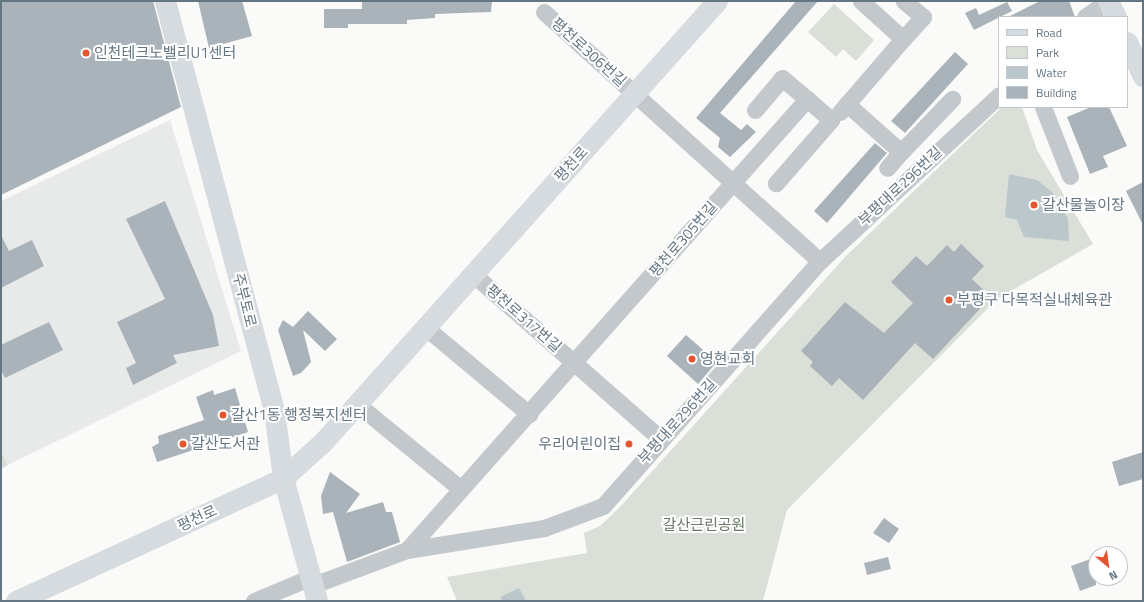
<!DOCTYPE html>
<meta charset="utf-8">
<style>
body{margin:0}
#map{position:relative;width:1144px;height:602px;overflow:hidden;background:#fafaf8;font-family:"Titillium Web","Noto Sans KR",sans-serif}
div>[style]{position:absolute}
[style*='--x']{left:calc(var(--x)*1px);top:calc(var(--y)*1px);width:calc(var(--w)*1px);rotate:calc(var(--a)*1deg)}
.built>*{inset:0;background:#e8e9e9}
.green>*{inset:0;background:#dadfd7}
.water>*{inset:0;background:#bbc7cb}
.building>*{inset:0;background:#aab3b9}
.minor>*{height:17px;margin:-8.5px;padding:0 8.5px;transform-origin:8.5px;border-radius:8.5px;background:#c3c8cc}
.major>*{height:21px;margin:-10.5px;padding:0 10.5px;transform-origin:10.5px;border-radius:10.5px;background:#d6dbdf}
.dots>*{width:11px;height:11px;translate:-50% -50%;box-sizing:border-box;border:2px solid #fff;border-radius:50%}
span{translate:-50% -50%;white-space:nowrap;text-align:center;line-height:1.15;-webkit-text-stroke:4px #fff;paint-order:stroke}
.street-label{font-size:15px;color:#657683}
.poi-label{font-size:15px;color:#657683}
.left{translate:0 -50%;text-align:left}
.right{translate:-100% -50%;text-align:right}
.park-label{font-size:15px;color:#687a64}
.frame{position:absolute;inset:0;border:2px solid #657683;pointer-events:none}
.legend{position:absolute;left:998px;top:16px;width:130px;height:92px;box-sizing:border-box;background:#fff;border:1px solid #c1c8cd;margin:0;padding:5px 7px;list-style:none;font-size:12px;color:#657683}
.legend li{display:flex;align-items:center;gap:8px;height:20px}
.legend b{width:20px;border:1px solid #c1c8cd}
.north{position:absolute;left:1088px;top:546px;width:40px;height:40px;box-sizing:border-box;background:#fff;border:1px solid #c1c8cd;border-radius:50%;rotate:151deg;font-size:11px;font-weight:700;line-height:16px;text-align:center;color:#657683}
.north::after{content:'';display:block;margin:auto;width:14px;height:18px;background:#e4572e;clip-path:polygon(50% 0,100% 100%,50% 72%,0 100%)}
</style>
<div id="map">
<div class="built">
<i style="clip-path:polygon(170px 120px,241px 351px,8px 465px,1px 451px,1px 201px)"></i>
</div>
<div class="green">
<i style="clip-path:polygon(834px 4px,874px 40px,856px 61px,843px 49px,836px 57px,808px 32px)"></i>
<i style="clip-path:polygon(1002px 107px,1022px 107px,1037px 150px,1093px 244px,997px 299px,787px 510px,763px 601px,457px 601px,447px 577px,587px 553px,584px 533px,600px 526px,620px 507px,846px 256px)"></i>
<i style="clip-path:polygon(1px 451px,8px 465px,1px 469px)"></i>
</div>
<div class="water">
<i style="clip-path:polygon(1009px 174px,1037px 180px,1052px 192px,1068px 219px,1069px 241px,1024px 237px,1017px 220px,1005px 217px)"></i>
<i style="clip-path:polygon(519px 588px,526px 601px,502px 601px,500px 597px)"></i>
</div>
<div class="building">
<i style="clip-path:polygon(1px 1px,153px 1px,181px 107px,1px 195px)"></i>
<i style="clip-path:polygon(198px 1px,242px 1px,252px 36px,209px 48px)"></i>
<i style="clip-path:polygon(362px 1px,492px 1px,491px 12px,435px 14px,435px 18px,407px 20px,407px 24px,348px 24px,348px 28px,324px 28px,324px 9px,362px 9px)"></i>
<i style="clip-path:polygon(796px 1px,818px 1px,720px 113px,741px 130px,747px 124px,756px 132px,730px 157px,718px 147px,720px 138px,696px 118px)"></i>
<i style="clip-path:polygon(1040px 1px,1069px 1px,1075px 17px,1008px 17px)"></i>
<i style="clip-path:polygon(1007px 2px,1012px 11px,974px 30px,965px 13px,976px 8px,979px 15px)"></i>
<i style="clip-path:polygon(955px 52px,968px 64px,905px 133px,891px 121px)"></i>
<i style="clip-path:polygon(1091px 107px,1109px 107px,1127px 146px,1103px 156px,1108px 167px,1090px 174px,1067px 117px)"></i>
<i style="clip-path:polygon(875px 143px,887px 153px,827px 223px,814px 211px)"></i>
<i style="clip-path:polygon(1143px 182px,1143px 225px,1126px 191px)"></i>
<i style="clip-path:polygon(165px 201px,213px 315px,219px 346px,173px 355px,177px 363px,133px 385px,126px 368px,136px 363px,117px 322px,165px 299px,126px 219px)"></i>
<i style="clip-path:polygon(1px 235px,9px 251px,32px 240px,44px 266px,1px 288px)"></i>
<i style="clip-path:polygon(961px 244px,984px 266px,972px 279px,991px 297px,933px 359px,915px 343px,863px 400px,839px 378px,832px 386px,810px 366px,813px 362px,801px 351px,845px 302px,884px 333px,913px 303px,891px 282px,916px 256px,927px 266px,947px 245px,954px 252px)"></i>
<i style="clip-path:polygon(308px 311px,337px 339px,325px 351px,303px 330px,311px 362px,301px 373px,293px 376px,278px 330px,283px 320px,293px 327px)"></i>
<i style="clip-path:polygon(49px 322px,63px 350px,5px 378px,1px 370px,1px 345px)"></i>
<i style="clip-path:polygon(686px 335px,717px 362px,698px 384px,667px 356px)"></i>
<i style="clip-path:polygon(235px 388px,248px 432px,157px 462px,152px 447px,159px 443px,158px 436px,204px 420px,196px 397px,213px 390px,214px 395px)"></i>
<i style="clip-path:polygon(1143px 452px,1143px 479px,1119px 486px,1112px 462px)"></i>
<i style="clip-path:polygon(330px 472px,360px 494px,346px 513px,383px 502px,386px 512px,392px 512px,400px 542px,347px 562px,333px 512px,323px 514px,321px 496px)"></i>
<i style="clip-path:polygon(884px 518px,899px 529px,889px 543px,873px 533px)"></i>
<i style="clip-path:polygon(888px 557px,891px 569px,867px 575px,864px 563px)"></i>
<i style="clip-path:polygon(1096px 557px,1096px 585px,1080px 591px,1071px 566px)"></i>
</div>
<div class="minor">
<i style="--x:544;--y:12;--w:372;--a:42.1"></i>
<i style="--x:1085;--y:17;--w:28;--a:-35"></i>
<i style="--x:903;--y:39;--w:30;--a:-48"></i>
<i style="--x:923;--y:17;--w:25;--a:-140"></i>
<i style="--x:847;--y:104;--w:86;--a:-49.3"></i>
<i style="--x:903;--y:39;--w:57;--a:-137.9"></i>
<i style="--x:1043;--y:107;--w:74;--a:68.6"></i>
<i style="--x:755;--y:110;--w:42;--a:-49.8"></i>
<i style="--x:782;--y:78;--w:33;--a:40"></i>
<i style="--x:840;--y:112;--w:11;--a:-49"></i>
<i style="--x:847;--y:104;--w:72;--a:41.6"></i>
<i style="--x:901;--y:152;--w:21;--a:131"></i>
<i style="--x:901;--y:152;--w:74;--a:-46.1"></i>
<i style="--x:473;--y:274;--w:250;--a:41.3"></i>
<i style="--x:425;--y:327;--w:136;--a:39.9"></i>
<i style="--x:357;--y:404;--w:134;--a:39.3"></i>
<i style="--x:407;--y:550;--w:603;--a:-48.43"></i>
<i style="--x:807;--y:99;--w:32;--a:41"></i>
<i style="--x:831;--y:120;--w:84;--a:131.1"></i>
<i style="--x:313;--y:585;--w:100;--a:-20.4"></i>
<i style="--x:407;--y:550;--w:139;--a:-9.1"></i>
<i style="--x:544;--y:528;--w:63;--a:-20.4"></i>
<i style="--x:603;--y:506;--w:327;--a:-48.5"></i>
<i style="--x:820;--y:261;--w:244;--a:-42.8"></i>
<i style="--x:254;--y:601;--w:62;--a:-22.8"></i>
</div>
<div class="major">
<i style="--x:165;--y:1;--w:424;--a:75.1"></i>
<i style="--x:274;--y:411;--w:68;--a:82.3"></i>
<i style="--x:283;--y:478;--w:128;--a:74.5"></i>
<i style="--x:1108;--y:1;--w:18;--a:63"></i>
<i style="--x:1127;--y:42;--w:38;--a:65"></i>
<i style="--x:16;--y:601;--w:294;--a:-24.7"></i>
<i style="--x:283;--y:478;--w:54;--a:-42"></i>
<i style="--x:323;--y:442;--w:591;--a:-48.22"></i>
</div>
<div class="dots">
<i style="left:86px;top:53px;background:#e4572e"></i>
<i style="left:1034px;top:205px;background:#e4572e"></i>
<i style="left:949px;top:300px;background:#e4572e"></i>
<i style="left:692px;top:359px;background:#e4572e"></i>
<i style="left:223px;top:415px;background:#e4572e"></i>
<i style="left:183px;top:444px;background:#e4572e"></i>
<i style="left:629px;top:444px;background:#e4572e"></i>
</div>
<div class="street-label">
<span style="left:589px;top:52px;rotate:42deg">평천로306번길</span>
<span style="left:571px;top:164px;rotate:-48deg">평천로</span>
<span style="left:900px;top:186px;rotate:-43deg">부평대로296번길</span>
<span style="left:683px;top:239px;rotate:-49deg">평천로305번길</span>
<span style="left:245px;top:300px;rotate:76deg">주부토로</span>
<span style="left:524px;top:318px;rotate:41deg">평천로317번길</span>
<span style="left:677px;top:421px;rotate:-48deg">부평대로296번길</span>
<span style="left:197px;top:518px;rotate:-25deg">평천로</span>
</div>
<div class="poi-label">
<span class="left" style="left:94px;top:53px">인천테크노밸리U1센터</span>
<span class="left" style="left:1042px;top:205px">갈산물놀이장</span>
<span class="left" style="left:957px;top:300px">부평구 다목적실내체육관</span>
<span class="left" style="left:700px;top:359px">영현교회</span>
<span class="left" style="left:231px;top:415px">갈산1동 행정복지센터</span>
<span class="left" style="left:191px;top:444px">갈산도서관</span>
<span class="right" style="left:621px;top:444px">우리어린이집</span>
</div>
<div class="park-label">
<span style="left:704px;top:525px">갈산근린공원</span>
</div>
<div class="frame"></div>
<ul class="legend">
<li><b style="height:5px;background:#d6dbdf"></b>Road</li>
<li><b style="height:11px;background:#dadfd7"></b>Park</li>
<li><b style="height:11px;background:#bbc7cb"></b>Water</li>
<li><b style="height:11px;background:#aab3b9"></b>Building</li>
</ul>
<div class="north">N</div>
</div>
